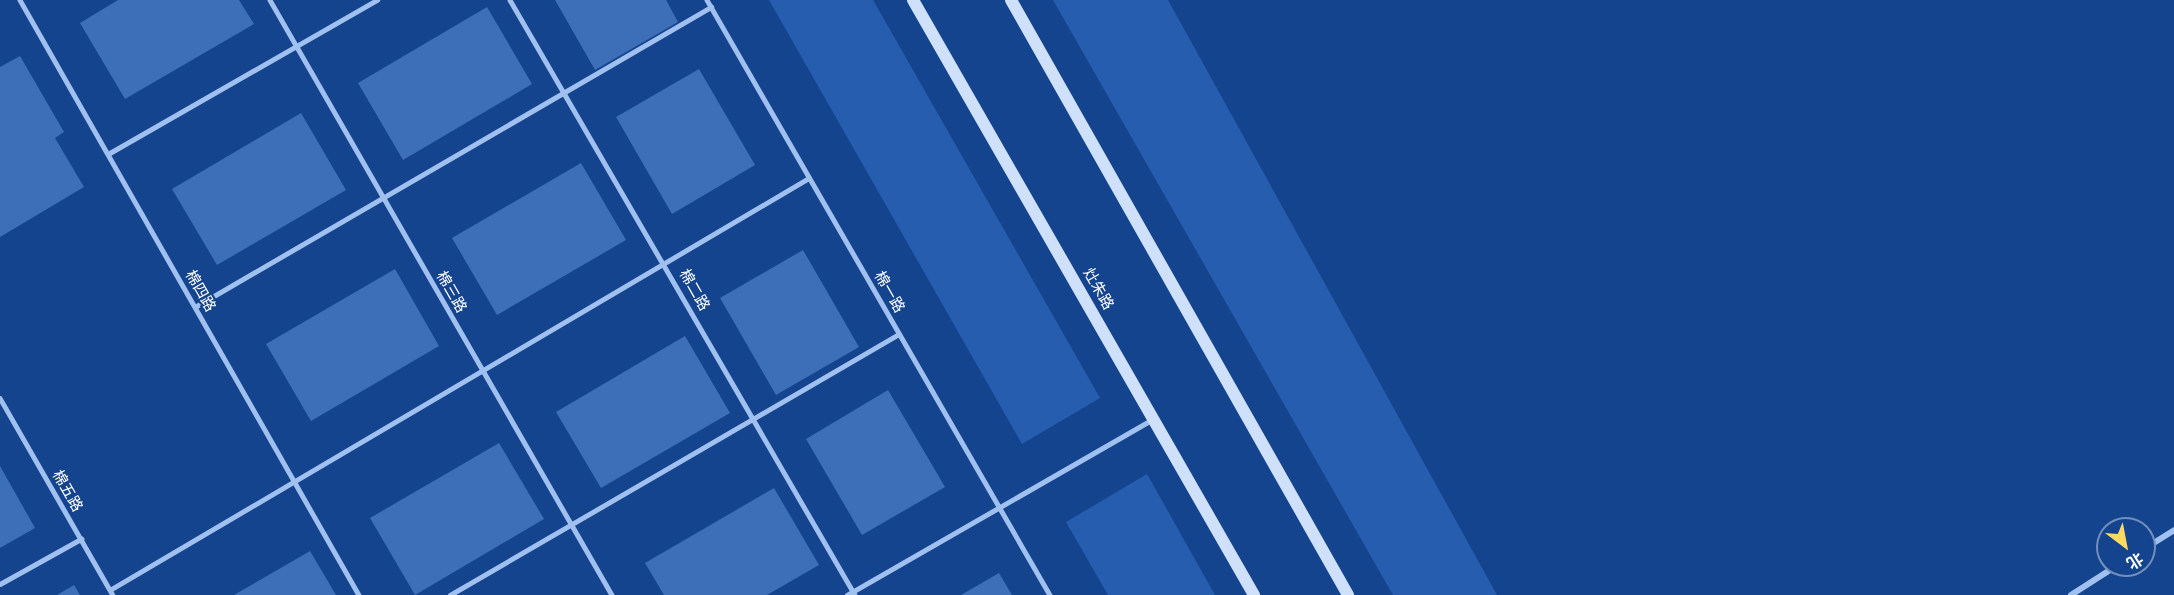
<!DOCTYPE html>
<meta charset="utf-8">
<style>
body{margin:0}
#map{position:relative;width:2174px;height:595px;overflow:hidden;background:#15448f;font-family:"DejaVu Sans","Noto Sans SC",sans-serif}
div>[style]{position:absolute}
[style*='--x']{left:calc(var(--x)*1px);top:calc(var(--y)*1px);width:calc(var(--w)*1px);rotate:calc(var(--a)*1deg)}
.green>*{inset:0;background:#275dae}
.building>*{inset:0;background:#3d6eb8}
.lane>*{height:4.5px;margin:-2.25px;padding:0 2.25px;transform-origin:2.25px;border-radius:2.25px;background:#a0c0f0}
.street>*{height:6px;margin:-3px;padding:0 3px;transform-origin:3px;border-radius:3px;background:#a0c0f0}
.secondary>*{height:12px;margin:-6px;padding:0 6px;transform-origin:6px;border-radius:6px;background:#cfe0fb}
span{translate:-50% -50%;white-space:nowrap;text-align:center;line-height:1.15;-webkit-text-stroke:4.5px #15448f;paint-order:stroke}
.street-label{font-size:15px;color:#fff}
.north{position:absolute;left:2096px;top:517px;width:60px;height:60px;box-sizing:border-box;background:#15448f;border:2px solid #738fbc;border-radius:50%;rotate:148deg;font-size:16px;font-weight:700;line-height:24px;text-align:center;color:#fff}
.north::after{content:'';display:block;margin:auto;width:21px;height:27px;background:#ffd960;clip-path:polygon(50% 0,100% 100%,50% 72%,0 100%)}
</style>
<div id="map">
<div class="green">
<i style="clip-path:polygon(769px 0,873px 0,1100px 398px,1022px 444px)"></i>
<i style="clip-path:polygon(1053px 0,1168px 0,1497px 595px,1393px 595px)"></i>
<i style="clip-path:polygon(1147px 474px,1215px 595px,1108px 595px,1066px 522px)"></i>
</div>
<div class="building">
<i style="clip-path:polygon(118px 0,239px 0,254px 24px,125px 99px,80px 23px)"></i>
<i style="clip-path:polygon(555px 0,666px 0,678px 22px,595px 70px)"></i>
<i style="clip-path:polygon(487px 7px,532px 84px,403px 160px,358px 83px)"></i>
<i style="clip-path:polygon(20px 56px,64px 132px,55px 138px,84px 187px,0 237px,0 67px)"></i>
<i style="clip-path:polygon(699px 69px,755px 165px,672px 214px,616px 117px)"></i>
<i style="clip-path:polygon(301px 113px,346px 190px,217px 265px,172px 189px)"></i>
<i style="clip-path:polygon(581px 163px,626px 240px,497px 315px,452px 238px)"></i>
<i style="clip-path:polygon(803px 250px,859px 347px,776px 395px,720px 298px)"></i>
<i style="clip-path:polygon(395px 269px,439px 346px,311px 421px,266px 344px)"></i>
<i style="clip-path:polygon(685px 336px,730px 413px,601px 488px,556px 412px)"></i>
<i style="clip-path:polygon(888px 390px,945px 487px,862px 535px,806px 439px)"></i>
<i style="clip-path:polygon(499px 443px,544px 519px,415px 595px,370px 518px)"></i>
<i style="clip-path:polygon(0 466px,35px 528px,0 548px)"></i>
<i style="clip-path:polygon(774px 488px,819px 565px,767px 595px,664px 595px,645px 563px)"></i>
<i style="clip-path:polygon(310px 551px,336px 595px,234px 595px)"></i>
<i style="clip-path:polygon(999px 573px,1012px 595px,961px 595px)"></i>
<i style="clip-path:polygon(74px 585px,80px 595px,57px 595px)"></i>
</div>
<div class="lane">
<i style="--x:20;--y:0;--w:685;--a:60.33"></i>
<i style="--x:270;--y:0;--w:686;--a:60.11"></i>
<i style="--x:510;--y:0;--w:688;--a:59.89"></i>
<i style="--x:707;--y:0;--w:687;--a:60.04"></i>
<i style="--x:108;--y:154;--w:310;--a:-29.8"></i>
<i style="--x:195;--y:307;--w:597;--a:-30.17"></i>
<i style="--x:0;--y:398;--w:227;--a:60.2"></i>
<i style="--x:0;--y:584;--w:93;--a:-29.1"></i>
<i style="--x:110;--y:590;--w:811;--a:-30.52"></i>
<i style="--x:450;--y:595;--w:519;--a:-30.17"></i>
<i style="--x:847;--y:595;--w:351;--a:-29.9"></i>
</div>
<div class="street">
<i style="--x:2144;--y:549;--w:36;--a:-32"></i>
<i style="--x:2071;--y:595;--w:56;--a:-32.6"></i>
</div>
<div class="secondary">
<i style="--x:913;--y:0;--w:686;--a:60.18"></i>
<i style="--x:1011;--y:0;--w:684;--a:60.47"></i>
</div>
<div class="street-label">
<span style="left:1098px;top:289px;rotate:60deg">灶朱路</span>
<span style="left:694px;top:290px;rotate:60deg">棉二路</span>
<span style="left:200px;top:291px;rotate:60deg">棉四路</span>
<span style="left:451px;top:292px;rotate:60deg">棉三路</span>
<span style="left:889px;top:292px;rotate:60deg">棉一路</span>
<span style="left:67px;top:491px;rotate:60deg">棉五路</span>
</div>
<div class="north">北</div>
</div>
